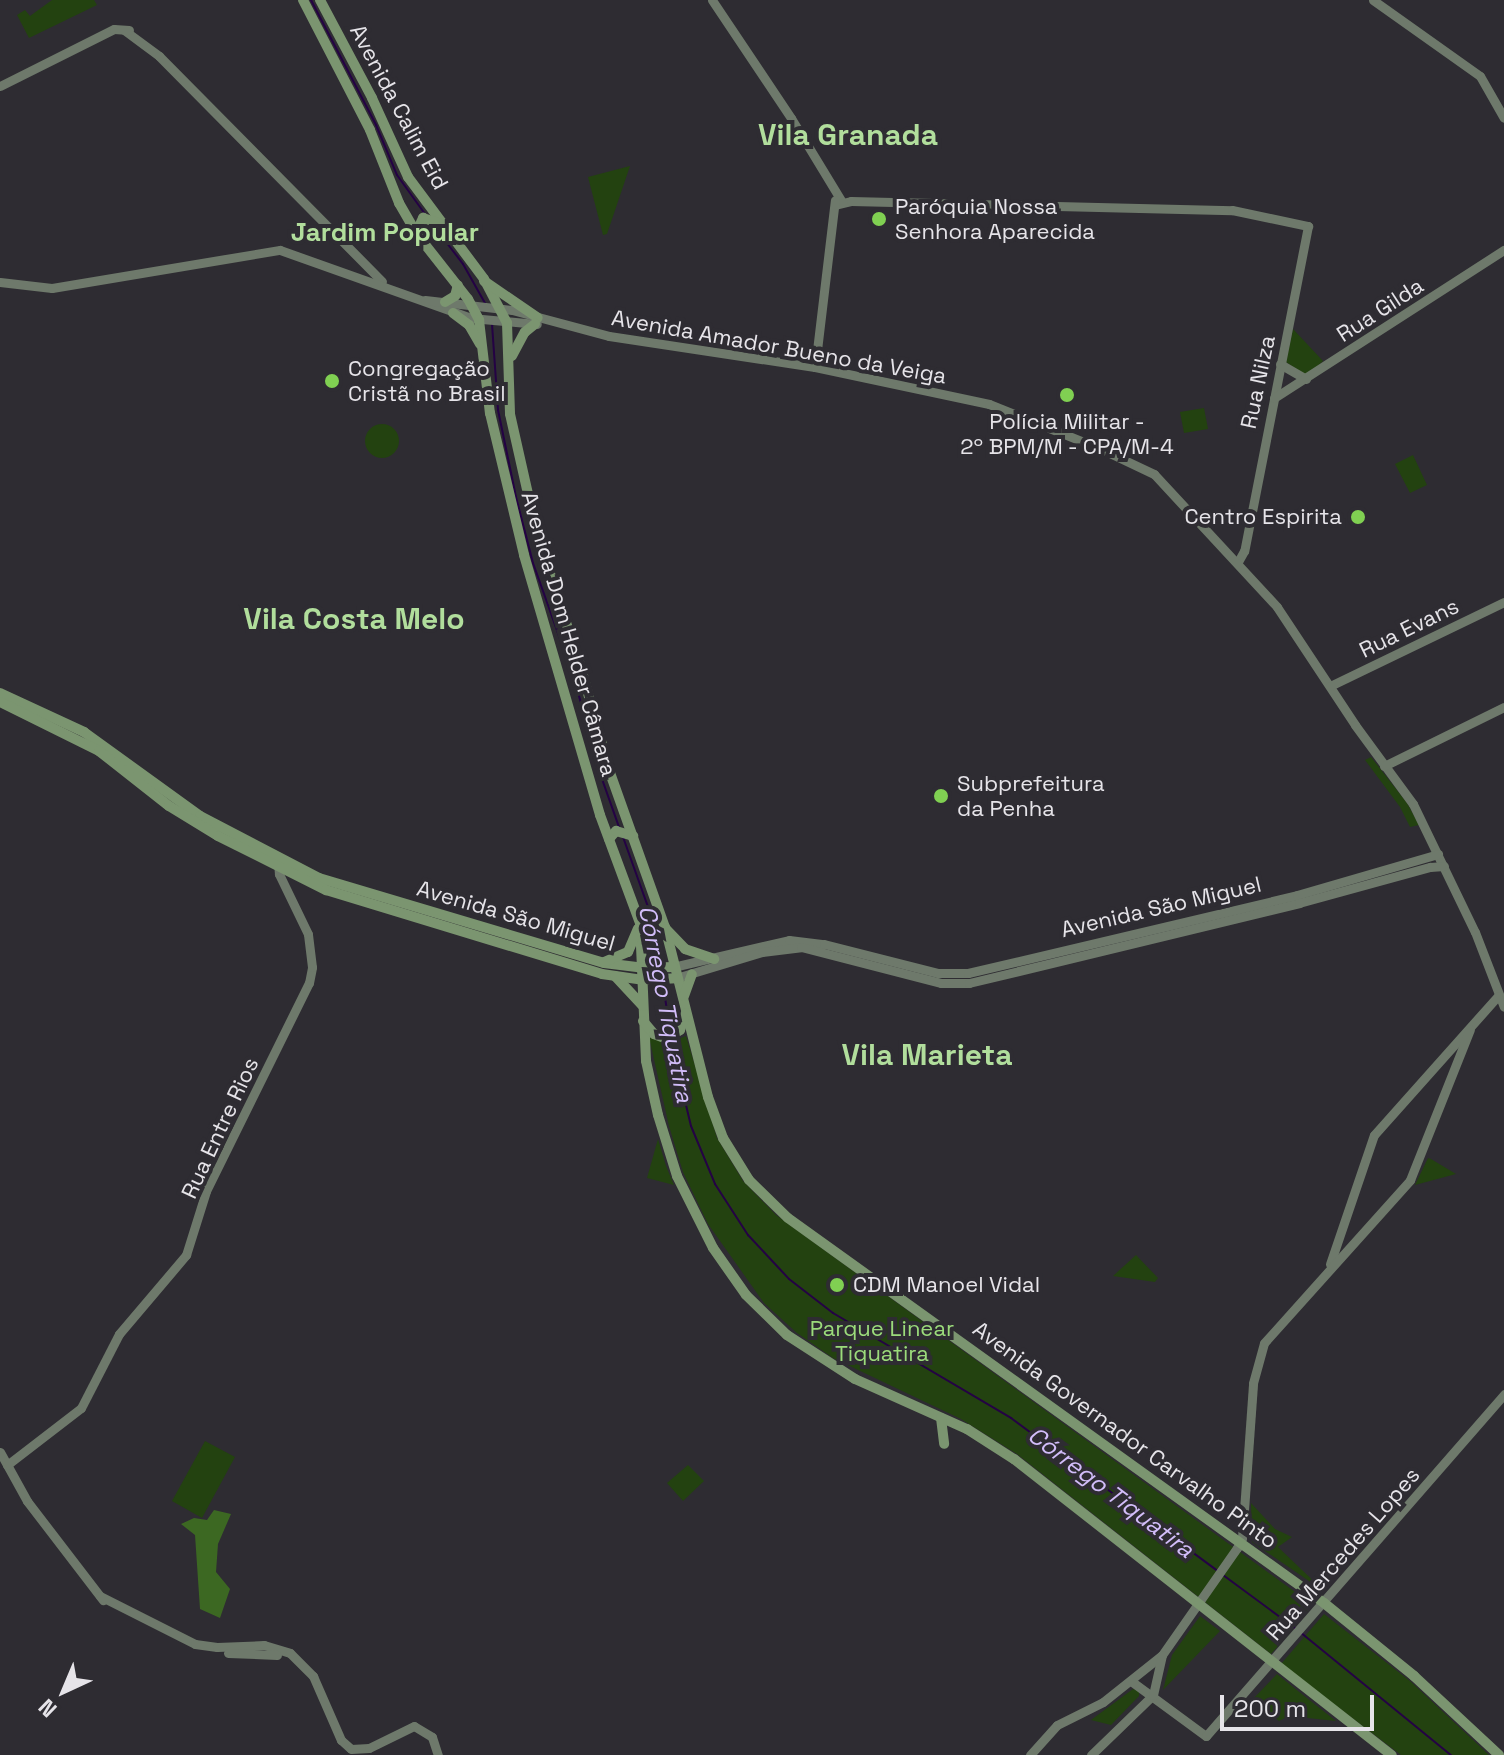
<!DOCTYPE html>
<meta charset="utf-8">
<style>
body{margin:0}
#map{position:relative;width:1504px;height:1755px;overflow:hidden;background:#2e2c32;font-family:"Space Grotesk",sans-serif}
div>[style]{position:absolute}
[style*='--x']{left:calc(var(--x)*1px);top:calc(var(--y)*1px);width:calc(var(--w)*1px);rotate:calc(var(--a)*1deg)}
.green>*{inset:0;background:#234210}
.round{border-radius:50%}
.forest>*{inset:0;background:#3c6822}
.stream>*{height:2px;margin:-1px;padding:0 1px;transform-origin:1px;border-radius:1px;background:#240244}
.secondary>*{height:9px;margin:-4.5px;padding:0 4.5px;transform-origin:4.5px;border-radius:4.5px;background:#6e796b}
.primary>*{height:10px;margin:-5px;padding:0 5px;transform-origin:5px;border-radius:5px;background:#7b9570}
.dots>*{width:22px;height:22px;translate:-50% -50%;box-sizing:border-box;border:4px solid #2e2c32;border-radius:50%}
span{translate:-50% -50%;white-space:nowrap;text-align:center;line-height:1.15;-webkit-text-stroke:8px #2e2c32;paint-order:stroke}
.street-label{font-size:22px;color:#e6e4e9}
.poi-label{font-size:22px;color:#e6e4e9}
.left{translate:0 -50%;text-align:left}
.right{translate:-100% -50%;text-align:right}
.park-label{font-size:22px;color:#9bdb7b}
.water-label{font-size:24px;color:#d2bdf9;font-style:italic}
.quarter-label{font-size:26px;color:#b1de9c;font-weight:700}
.district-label{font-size:30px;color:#b1de9c;font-weight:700}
.north{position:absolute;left:24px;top:1651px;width:80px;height:80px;-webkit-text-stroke:6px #2e2c32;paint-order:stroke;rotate:224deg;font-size:22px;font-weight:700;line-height:32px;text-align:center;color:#e6e4e9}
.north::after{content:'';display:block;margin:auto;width:28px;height:36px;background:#e6e4e9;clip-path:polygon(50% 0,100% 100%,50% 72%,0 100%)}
.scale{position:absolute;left:1220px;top:1695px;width:154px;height:36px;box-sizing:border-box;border:4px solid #e6e4e9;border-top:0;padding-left:10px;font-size:24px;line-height:28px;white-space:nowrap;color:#e6e4e9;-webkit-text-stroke:6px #2e2c32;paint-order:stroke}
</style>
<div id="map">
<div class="green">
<i style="clip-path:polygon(52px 0,94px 0,97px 5px,29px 38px,17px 15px,25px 10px,30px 16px)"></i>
<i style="clip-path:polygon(630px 166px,607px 234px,603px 235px,588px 177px)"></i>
<i style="clip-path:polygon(1293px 329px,1323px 361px,1307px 376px,1286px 362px)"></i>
<i style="clip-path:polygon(1204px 408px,1208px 429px,1184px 433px,1180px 412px)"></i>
<i class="round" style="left:365px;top:424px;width:34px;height:34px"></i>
<i style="clip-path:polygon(1413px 455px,1427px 485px,1410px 493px,1395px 464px)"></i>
<i style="clip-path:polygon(1371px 757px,1407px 803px,1419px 825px,1410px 827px,1400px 807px,1365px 760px)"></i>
<i style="clip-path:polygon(686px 1036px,717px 1138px,743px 1181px,776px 1215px,1313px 1605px,1271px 1654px,1017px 1454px,961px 1419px,833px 1358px,797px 1333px,764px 1303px,708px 1224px,683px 1172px,669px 1126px,649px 1037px,666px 1044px)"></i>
<i style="clip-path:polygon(658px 1139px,666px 1166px,674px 1185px,647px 1178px)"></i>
<i style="clip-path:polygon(1428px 1158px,1431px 1159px,1456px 1174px,1415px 1185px)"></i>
<i style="clip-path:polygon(1136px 1255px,1158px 1278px,1155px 1282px,1113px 1276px)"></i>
<i style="clip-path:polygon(205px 1441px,235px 1457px,202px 1518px,172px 1501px)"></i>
<i style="clip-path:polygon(688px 1465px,704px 1481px,683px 1501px,667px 1483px)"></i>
<i style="clip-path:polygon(1251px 1503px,1275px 1529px,1292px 1537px,1278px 1547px,1325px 1592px,1252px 1542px)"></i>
<i style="clip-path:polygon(1324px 1614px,1410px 1681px,1489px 1755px,1401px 1755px,1281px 1664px)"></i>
<i style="clip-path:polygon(1200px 1616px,1220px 1631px,1163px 1690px,1172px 1655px)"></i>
<i style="clip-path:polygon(1277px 1674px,1298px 1691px,1336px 1721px,1289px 1716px,1279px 1721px,1253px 1699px)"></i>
<i style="clip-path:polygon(1133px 1689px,1139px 1691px,1139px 1696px,1111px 1725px,1091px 1720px)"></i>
</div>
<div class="forest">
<i style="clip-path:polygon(214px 1510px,231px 1514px,218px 1544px,216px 1572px,230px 1589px,220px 1618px,200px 1609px,195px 1535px,181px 1524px,194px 1518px,207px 1520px)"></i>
</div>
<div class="stream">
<i style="--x:311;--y:0;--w:141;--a:62.5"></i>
<i style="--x:376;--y:125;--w:54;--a:67.2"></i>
<i style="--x:397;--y:175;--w:48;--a:54.3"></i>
<i style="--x:433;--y:225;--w:49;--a:52.4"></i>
<i style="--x:463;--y:264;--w:45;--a:60.6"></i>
<i style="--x:492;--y:324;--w:86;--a:86"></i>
<i style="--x:498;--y:410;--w:89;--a:78.3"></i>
<i style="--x:516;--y:497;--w:68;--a:75.6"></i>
<i style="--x:533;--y:563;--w:122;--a:70.4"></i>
<i style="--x:574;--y:678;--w:105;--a:74.5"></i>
<i style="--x:602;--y:779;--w:51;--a:70.5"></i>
<i style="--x:623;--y:837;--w:86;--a:70.3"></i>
<i style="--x:652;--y:918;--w:48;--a:79.2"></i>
<i style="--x:663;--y:983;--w:49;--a:81.9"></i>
<i style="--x:671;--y:1042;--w:86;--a:76.6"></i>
<i style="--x:691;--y:1126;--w:63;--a:67.5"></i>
<i style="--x:715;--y:1184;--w:61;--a:57.1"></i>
<i style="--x:748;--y:1235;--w:60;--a:47"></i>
<i style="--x:789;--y:1279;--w:56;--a:37.7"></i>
<i style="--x:833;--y:1313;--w:207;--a:30.5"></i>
<i style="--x:1011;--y:1418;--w:257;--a:36.5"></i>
<i style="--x:1223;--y:1575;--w:89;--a:36.4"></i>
<i style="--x:1300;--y:1632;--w:195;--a:39.2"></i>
</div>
<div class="secondary">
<i style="--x:712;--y:0;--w:142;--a:56.2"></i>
<i style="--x:791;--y:118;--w:98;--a:58.7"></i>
<i style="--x:1373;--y:0;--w:131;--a:35.4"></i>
<i style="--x:1480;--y:76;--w:48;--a:60.3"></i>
<i style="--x:124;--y:30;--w:44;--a:36.6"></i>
<i style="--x:159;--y:56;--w:317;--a:45.3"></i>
<i style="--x:0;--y:86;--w:127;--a:-26.6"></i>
<i style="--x:114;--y:29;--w:15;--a:4"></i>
<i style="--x:835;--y:205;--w:16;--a:-14"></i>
<i style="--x:851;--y:201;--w:381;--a:1.4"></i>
<i style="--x:1232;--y:210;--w:78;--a:11.9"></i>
<i style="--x:1308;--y:226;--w:331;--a:101.1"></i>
<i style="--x:1244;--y:551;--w:13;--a:119"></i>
<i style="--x:0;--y:282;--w:52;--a:6.6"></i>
<i style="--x:52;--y:288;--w:231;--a:-9.5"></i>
<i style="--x:280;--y:250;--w:203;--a:19.6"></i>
<i style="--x:471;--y:318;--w:66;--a:5.2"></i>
<i style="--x:425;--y:300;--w:88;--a:6.6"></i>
<i style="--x:512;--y:310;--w:100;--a:15"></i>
<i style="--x:609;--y:336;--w:208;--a:8.6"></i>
<i style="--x:815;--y:367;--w:178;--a:12"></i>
<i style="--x:989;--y:404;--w:118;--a:21.8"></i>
<i style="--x:1099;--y:448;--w:61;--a:25.3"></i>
<i style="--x:1154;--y:474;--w:181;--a:47.2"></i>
<i style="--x:1277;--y:607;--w:141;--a:56.5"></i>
<i style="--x:1355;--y:725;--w:98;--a:53.7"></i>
<i style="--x:1413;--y:804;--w:142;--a:64.2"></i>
<i style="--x:1475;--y:932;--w:80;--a:68.9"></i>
<i style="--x:1280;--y:364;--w:30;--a:30"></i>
<i style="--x:815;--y:367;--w:168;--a:-83.2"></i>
<i style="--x:1274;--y:398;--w:274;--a:-32.8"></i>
<i style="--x:1330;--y:686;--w:193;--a:-25.8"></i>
<i style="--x:1384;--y:766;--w:134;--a:-26.2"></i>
<i style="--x:673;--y:967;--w:119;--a:-13.1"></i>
<i style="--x:789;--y:940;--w:35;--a:7"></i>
<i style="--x:824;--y:944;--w:118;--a:14.3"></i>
<i style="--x:938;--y:973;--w:30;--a:0"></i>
<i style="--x:968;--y:973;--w:338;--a:-13.3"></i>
<i style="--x:1297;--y:895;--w:147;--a:-16.2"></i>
<i style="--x:676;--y:978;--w:90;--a:-16.8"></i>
<i style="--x:762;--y:952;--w:39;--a:-7"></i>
<i style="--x:801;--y:947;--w:145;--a:14.4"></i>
<i style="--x:941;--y:983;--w:28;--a:0"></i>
<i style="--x:969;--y:983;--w:340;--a:-13.6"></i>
<i style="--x:1299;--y:903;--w:136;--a:-15.4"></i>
<i style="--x:1430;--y:867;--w:14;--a:-4"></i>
<i style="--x:1330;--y:1264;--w:136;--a:-71.2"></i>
<i style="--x:1374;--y:1135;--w:186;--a:-48.3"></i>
<i style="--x:0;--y:1452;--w:56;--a:61.1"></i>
<i style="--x:27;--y:1501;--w:125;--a:52.5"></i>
<i style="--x:7;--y:1465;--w:93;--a:-37.6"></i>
<i style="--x:81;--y:1408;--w:83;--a:-62.8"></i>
<i style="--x:119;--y:1334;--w:104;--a:-49.7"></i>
<i style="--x:186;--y:1255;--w:67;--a:-72.6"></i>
<i style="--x:206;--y:1191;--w:232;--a:-63.7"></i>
<i style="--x:309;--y:983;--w:16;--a:-79"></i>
<i style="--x:312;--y:967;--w:33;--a:-97"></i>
<i style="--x:308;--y:934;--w:67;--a:-115.8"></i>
<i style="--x:279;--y:874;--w:12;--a:-95"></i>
<i style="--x:100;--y:1596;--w:106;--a:26.8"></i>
<i style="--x:195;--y:1644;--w:22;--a:8"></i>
<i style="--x:217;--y:1647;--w:47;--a:-2.4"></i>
<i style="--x:264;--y:1645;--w:27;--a:17"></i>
<i style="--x:290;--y:1653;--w:33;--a:45"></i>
<i style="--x:313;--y:1676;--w:70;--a:66.4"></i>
<i style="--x:341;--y:1740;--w:13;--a:42"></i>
<i style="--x:351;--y:1749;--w:18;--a:-3"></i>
<i style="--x:369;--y:1748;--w:50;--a:-26.1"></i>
<i style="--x:414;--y:1726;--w:21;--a:31"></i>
<i style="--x:432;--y:1737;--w:19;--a:72"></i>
<i style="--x:228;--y:1653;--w:49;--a:2.3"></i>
<i style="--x:1131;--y:1681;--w:93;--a:36.3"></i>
<i style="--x:1206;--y:1736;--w:454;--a:-48.9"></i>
<i style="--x:1030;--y:1755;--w:40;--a:-48"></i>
<i style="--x:1057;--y:1725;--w:51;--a:-26.6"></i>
<i style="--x:1103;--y:1702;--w:75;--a:-38.5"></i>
<i style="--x:1162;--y:1655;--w:131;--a:-55"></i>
<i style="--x:1237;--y:1548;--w:11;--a:-63"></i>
<i style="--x:1242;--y:1538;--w:155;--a:-85.9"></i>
<i style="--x:1253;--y:1383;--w:41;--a:-74.6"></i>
<i style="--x:1264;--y:1343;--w:219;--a:-48.1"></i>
<i style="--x:1410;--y:1180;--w:162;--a:-68.3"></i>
<i style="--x:1091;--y:1755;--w:86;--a:-44.1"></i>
<i style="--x:1153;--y:1695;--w:41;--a:-77.3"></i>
</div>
<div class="primary">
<i style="--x:303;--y:0;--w:146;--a:62.7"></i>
<i style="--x:370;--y:130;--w:79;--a:68.3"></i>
<i style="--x:399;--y:203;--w:34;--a:60"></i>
<i style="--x:416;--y:233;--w:84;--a:51.8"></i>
<i style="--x:468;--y:299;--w:24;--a:62"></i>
<i style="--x:479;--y:320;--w:94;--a:83.3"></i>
<i style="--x:490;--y:413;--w:146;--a:76.5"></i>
<i style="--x:524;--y:555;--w:271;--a:73.7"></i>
<i style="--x:600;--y:815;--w:115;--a:69.7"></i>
<i style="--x:640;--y:923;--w:138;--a:87.5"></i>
<i style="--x:646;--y:1061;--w:55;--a:77.5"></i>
<i style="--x:658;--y:1115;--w:64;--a:72.7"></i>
<i style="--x:677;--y:1176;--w:80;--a:63.4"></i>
<i style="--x:713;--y:1248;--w:57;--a:54.9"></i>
<i style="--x:746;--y:1295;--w:57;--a:44.3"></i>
<i style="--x:787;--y:1335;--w:81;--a:32.9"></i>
<i style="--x:855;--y:1379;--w:123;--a:24.1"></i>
<i style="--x:967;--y:1429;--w:56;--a:32.6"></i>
<i style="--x:1014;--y:1459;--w:480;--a:38.1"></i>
<i style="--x:320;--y:0;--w:111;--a:62"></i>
<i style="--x:372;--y:98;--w:87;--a:65.5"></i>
<i style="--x:408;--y:177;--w:127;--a:53.3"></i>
<i style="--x:484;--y:279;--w:50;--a:62.4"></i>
<i style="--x:507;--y:323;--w:91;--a:88.1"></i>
<i style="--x:510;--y:414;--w:123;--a:77.3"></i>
<i style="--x:537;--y:534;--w:141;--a:71.8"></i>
<i style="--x:581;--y:668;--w:106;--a:74.6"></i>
<i style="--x:609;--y:770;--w:167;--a:70.4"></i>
<i style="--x:665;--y:927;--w:175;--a:75.8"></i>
<i style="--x:708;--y:1097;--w:44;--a:69.9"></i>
<i style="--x:723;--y:1138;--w:49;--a:58.2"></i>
<i style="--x:749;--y:1180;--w:54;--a:44.3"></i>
<i style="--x:788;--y:1218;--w:660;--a:35.69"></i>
<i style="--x:1324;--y:1603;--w:116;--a:39"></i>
<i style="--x:1414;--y:1676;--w:116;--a:42.9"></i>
<i style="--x:416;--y:233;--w:17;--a:-65"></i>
<i style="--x:423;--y:218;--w:16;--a:18"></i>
<i style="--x:484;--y:281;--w:65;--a:34.4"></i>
<i style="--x:445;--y:302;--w:12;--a:-31"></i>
<i style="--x:455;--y:296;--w:11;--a:-75"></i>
<i style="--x:453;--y:313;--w:20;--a:37"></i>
<i style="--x:469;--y:325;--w:22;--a:60"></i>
<i style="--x:512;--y:356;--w:27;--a:-62"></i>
<i style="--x:525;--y:332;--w:13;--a:-39"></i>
<i style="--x:0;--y:693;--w:93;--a:24.9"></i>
<i style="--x:84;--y:732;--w:143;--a:35.9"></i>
<i style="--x:200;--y:816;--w:134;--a:27.5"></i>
<i style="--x:319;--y:878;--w:297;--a:16.6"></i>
<i style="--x:604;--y:963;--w:39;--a:7"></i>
<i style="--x:643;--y:968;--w:30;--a:-2"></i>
<i style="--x:0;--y:702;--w:110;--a:26.3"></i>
<i style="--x:99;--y:751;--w:89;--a:38.2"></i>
<i style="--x:169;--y:806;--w:57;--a:31.5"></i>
<i style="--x:218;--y:836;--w:121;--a:26.6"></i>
<i style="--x:326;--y:890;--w:288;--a:16.9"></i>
<i style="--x:602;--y:974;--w:41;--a:8.3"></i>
<i style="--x:643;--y:980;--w:33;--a:-3"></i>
<i style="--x:609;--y:839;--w:11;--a:-49"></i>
<i style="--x:616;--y:831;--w:18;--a:16"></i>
<i style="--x:666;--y:929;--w:28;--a:46"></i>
<i style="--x:685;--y:949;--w:31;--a:19"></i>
<i style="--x:604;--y:962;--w:26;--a:-23"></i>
<i style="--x:628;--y:952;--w:25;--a:-67"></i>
<i style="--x:615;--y:976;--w:41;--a:47"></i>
<i style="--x:684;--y:996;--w:23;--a:-70"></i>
<i style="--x:643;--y:1021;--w:17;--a:50"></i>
<i style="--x:654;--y:1034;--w:14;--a:21"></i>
<i style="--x:667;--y:1039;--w:16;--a:-35"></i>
<i style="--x:680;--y:1030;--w:18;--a:-71"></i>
<i style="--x:941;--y:1418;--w:26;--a:83"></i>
</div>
<div class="dots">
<i style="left:879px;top:219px;background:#80d052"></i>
<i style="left:332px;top:381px;background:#80d052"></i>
<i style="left:1067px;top:395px;background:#80d052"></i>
<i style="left:1358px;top:517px;background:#80d052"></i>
<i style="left:941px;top:796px;background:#80d052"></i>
<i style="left:837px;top:1285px;background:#80d052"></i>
</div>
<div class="street-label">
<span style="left:399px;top:107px;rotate:62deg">Avenida Calim Eid</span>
<span style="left:1380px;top:310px;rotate:-33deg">Rua Gilda</span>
<span style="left:779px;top:347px;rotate:10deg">Avenida Amador Bueno da Veiga</span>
<span style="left:1258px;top:382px;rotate:-78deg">Rua Nilza</span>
<span style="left:1409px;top:628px;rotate:-26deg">Rua Evans</span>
<span style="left:569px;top:634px;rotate:74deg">Avenida Dom Helder Câmara</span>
<span style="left:1161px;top:907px;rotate:-13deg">Avenida São Miguel</span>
<span style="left:516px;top:916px;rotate:16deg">Avenida São Miguel</span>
<span style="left:220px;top:1128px;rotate:-65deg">Rua Entre Rios</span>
<span style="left:1125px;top:1435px;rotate:36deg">Avenida Governador Carvalho Pinto</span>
<span style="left:1343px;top:1554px;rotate:-49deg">Rua Mercedes Lopes</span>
</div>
<div class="poi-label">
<span class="left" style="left:895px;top:219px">Paróquia Nossa<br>Senhora Aparecida</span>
<span class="left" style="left:348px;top:381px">Congregação<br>Cristã no Brasil</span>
<span style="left:1067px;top:434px">Polícia Militar -<br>2º BPM/M - CPA/M-4</span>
<span class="right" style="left:1342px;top:517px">Centro Espirita</span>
<span class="left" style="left:957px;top:796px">Subprefeitura<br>da Penha</span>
<span class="left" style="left:853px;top:1285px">CDM Manoel Vidal</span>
</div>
<div class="park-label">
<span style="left:882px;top:1341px">Parque Linear<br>Tiquatira</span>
</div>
<div class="water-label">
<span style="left:666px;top:1004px;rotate:79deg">Córrego Tiquatira</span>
<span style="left:1111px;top:1492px;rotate:37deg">Córrego Tiquatira</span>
</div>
<div class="quarter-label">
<span style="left:385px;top:233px">Jardim Popular</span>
</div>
<div class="district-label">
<span style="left:848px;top:135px">Vila Granada</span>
<span style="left:354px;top:619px">Vila Costa Melo</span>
<span style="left:927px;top:1055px">Vila Marieta</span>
</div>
<div class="north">N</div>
<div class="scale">200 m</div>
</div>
